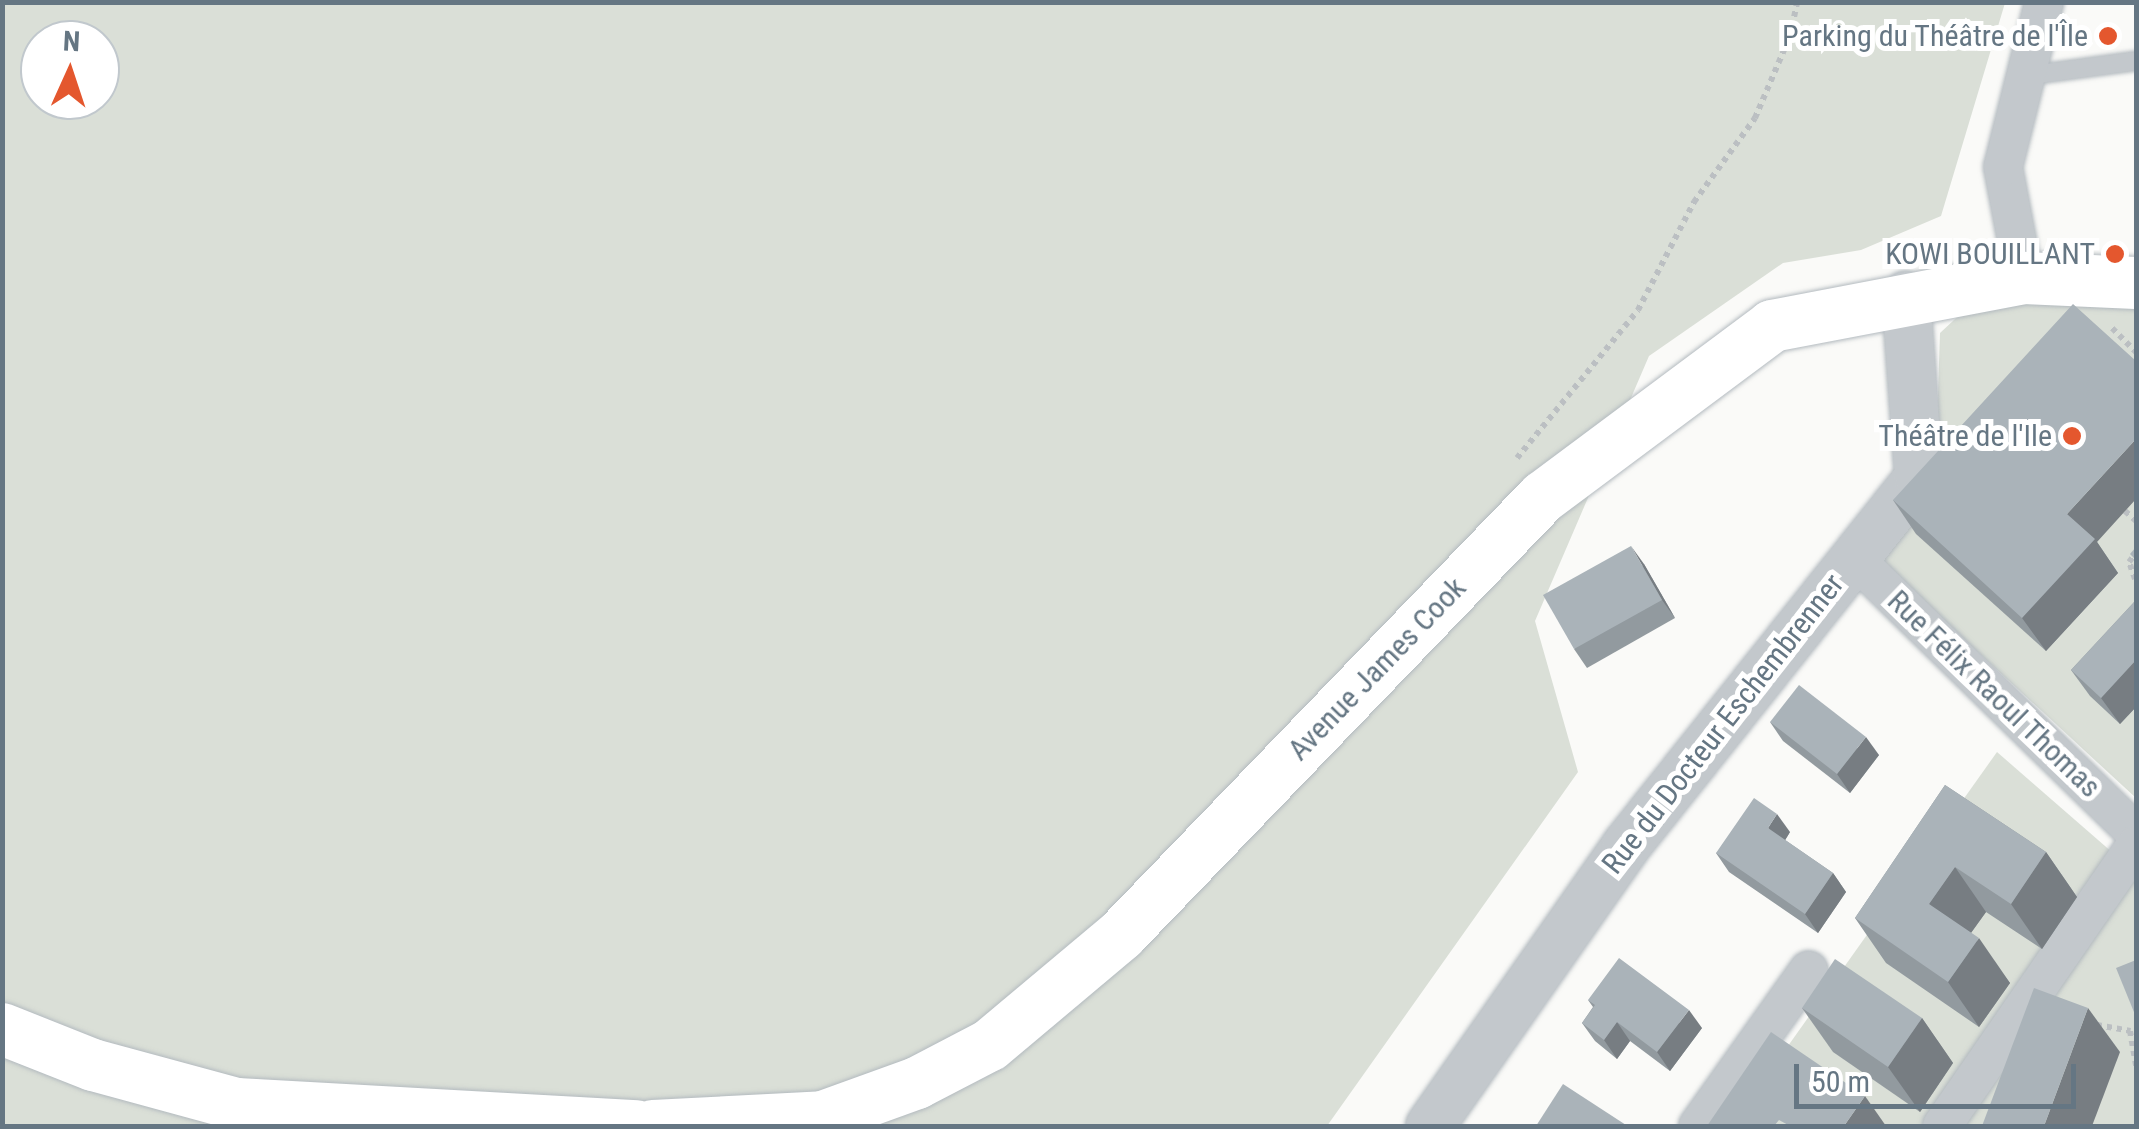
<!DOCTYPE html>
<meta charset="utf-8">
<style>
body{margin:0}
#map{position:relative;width:2139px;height:1129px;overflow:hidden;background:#fafaf8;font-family:"Roboto Condensed",sans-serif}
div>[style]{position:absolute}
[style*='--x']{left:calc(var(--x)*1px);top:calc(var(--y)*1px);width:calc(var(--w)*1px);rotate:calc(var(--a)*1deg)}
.green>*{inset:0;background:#dadfd7}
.path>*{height:6px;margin-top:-3px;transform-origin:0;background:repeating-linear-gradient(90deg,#bbbfc2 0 5px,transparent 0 10px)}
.roads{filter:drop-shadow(0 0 2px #b3babf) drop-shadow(0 0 2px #b3babf)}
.service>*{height:18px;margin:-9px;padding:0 9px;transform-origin:9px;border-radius:9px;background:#c3c8cc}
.minor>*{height:38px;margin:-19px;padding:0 19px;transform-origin:19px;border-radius:19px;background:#c3c8cc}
.tertiary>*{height:48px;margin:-24px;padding:0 24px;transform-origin:24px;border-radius:24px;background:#c3c8cc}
.secondary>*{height:52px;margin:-26px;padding:0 26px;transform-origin:26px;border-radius:26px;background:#fff}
.wall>*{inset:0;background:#929a9f}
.shaded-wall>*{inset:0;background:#777d82}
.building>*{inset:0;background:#aab3b9}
.dots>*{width:28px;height:28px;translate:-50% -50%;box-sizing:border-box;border:5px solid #fff;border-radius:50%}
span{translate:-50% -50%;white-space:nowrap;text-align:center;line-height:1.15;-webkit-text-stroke:10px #fff;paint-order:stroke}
.poi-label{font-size:30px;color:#657683}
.right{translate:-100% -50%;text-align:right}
.street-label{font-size:30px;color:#657683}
.frame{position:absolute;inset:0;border:5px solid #657683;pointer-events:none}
.north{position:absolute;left:20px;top:20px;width:100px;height:100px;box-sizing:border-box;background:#fff;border:2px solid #c1c8cd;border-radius:50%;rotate:3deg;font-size:28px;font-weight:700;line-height:40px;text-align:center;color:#657683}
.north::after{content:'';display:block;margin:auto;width:35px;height:45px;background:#e4572e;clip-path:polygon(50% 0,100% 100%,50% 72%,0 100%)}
.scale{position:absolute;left:1794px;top:1064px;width:282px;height:45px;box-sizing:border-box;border:5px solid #657683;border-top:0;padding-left:12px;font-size:30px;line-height:35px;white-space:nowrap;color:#657683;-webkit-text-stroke:8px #fff;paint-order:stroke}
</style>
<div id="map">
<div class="green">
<i style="clip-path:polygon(evenodd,2px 3px,2005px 3px,1941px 216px,1861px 250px,1783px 263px,1649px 356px,1535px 621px,1578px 772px,1327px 1126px,3px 1126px,2px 3px,40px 40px,100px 40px,100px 100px,40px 100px,40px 40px)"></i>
<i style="clip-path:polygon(2136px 298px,2136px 798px,1879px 561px,1935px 485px,1940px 333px,1968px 307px)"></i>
<i style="clip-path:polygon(1997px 752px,2136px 873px,2136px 1126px,1731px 1126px)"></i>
</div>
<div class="path">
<i style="--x:2112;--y:328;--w:34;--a:45"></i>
<i style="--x:1517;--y:458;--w:191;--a:-50.7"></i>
<i style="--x:1638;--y:310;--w:122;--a:-62.6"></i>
<i style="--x:1694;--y:202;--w:104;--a:-54"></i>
<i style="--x:1755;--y:118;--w:89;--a:-66.9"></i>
<i style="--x:1790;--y:36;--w:35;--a:-78"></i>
<i style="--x:2125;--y:511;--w:15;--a:42"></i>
<i style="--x:2135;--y:579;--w:18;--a:-109"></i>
<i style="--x:2129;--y:562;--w:11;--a:-52"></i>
<i style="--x:2097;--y:1025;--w:34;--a:10"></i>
<i style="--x:2130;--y:1031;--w:35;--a:80"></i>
</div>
<div class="roads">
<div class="service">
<i style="--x:2025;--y:76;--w:112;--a:-7.7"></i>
</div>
<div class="minor">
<i style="--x:2024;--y:278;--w:113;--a:-100.7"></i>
<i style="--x:2003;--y:167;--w:170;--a:-76"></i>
<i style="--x:1852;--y:556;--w:397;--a:44.3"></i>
<i style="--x:1698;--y:1126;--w:191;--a:-54.6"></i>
<i style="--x:1942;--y:1126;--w:341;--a:-55.4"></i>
</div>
<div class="tertiary">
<i style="--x:1430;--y:1126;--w:342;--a:-55"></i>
<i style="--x:1626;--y:846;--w:470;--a:-51.5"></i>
<i style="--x:1919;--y:478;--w:183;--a:-94.1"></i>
</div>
<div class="secondary">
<i style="--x:2;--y:1029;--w:98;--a:21.6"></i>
<i style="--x:93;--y:1065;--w:149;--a:15.2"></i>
<i style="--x:237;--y:1104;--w:400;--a:3.2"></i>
<i style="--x:653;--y:1126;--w:170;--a:-3"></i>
<i style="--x:823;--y:1117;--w:100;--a:-19.9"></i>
<i style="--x:917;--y:1083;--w:82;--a:-27.5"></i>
<i style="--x:990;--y:1045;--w:171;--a:-40"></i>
<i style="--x:1121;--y:935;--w:608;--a:-46.07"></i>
<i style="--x:1543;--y:497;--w:286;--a:-36.7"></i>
<i style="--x:1772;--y:326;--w:257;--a:-10.8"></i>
<i style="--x:2024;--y:278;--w:112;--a:2.6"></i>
</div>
</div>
<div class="wall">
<i style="clip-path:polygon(1893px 500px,2097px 542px,2118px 573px,2046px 651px,1916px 534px)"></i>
<i style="clip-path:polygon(1644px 564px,1675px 618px,1587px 668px,1574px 649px)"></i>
<i style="clip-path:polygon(2136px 600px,2136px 707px,2120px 724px,2090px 696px,2071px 670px)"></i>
<i style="clip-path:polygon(1770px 722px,1879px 755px,1850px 793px,1783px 741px)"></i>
<i style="clip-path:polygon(1945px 785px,2046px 852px,2077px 897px,2042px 949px,1986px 912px,1971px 933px,2010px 983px,1979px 1027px,1886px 963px,1855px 918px)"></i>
<i style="clip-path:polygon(1790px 832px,1785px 840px,1833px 873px,1846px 892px,1818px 933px,1729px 872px,1716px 853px)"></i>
<i style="clip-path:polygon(1588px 1000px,1702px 1028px,1670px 1071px,1630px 1041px,1617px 1059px,1595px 1041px,1582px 1023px,1593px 1007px)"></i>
<i style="clip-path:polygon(1802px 1008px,1922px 1018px,1953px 1063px,1920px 1112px,1833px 1052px)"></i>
</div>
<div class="shaded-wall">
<i style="clip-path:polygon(2136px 439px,2136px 499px,2097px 542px,2118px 573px,2046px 651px,2022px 618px,2067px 514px)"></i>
<i style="clip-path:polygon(1631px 546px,1644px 564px,1675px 618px,1662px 600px)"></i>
<i style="clip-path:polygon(2136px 660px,2136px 707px,2120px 724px,2101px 698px)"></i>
<i style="clip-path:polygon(1866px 737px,1879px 755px,1850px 793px,1837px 774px)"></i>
<i style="clip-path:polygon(1777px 814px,1790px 832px,1781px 847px,1768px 828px)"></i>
<i style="clip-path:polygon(2046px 852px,2077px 897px,2042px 949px,2011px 904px)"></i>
<i style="clip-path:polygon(1955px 867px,1986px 912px,1960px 948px,1929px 904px)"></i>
<i style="clip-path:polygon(1833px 873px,1846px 892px,1818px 933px,1805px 914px)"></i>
<i style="clip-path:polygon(1979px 938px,2010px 983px,1979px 1027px,1948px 982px)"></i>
<i style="clip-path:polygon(2088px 1008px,2120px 1052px,2092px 1126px,2044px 1126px)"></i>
<i style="clip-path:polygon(1689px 1010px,1702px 1028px,1670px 1071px,1657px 1052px)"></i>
<i style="clip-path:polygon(1922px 1018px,1953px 1063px,1920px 1112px,1888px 1067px)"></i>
<i style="clip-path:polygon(1617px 1022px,1630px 1041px,1617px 1059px,1604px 1040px)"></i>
<i style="clip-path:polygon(1865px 1096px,1886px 1126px,1844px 1126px)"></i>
</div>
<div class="building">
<i style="clip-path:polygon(2073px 304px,2136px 361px,2136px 439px,2067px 514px,2095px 539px,2022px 618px,1893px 500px)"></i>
<i style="clip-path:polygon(1631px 546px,1662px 600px,1574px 649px,1543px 595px)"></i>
<i style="clip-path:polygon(2136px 547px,2136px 560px,2130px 554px)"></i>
<i style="clip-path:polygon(2136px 600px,2136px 660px,2101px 698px,2071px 670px)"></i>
<i style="clip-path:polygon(1799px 685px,1866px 737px,1837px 774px,1770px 722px)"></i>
<i style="clip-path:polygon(1945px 785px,2046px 852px,2011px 904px,1955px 867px,1929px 904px,1979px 938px,1948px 982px,1855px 918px)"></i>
<i style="clip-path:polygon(1754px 798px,1777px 814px,1768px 828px,1833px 873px,1805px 914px,1716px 853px)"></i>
<i style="clip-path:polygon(1619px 958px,1689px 1010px,1657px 1052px,1617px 1022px,1604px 1040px,1582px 1023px,1595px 1005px,1588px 1000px)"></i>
<i style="clip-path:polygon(1835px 959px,1922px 1018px,1888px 1067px,1802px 1008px)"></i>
<i style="clip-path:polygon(2136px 960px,2136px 1017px,2116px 968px)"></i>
<i style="clip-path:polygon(2034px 988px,2088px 1008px,2044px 1126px,1982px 1126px)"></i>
<i style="clip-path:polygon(1771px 1032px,1865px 1096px,1844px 1126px,1790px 1126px,1779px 1120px,1774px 1126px,1707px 1126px)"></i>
<i style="clip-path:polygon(1563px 1084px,1626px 1125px,1626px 1126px,1536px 1126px)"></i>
</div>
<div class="dots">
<i style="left:2108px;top:36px;background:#e4572e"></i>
<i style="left:2115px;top:254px;background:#e4572e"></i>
<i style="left:2072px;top:436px;background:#e4572e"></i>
</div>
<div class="poi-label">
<span class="right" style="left:2088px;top:36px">Parking du Théâtre de l'Île</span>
<span class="right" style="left:2095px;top:254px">KOWI BOUILLANT</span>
<span class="right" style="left:2052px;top:436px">Théâtre de l'Ile</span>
</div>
<div class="street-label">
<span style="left:1377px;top:669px;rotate:-46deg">Avenue James Cook</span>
<span style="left:1994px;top:694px;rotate:44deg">Rue Félix Raoul Thomas</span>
<span style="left:1723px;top:724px;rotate:-52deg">Rue du Docteur Eschembrenner</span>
</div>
<div class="frame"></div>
<div class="north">N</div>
<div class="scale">50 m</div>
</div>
